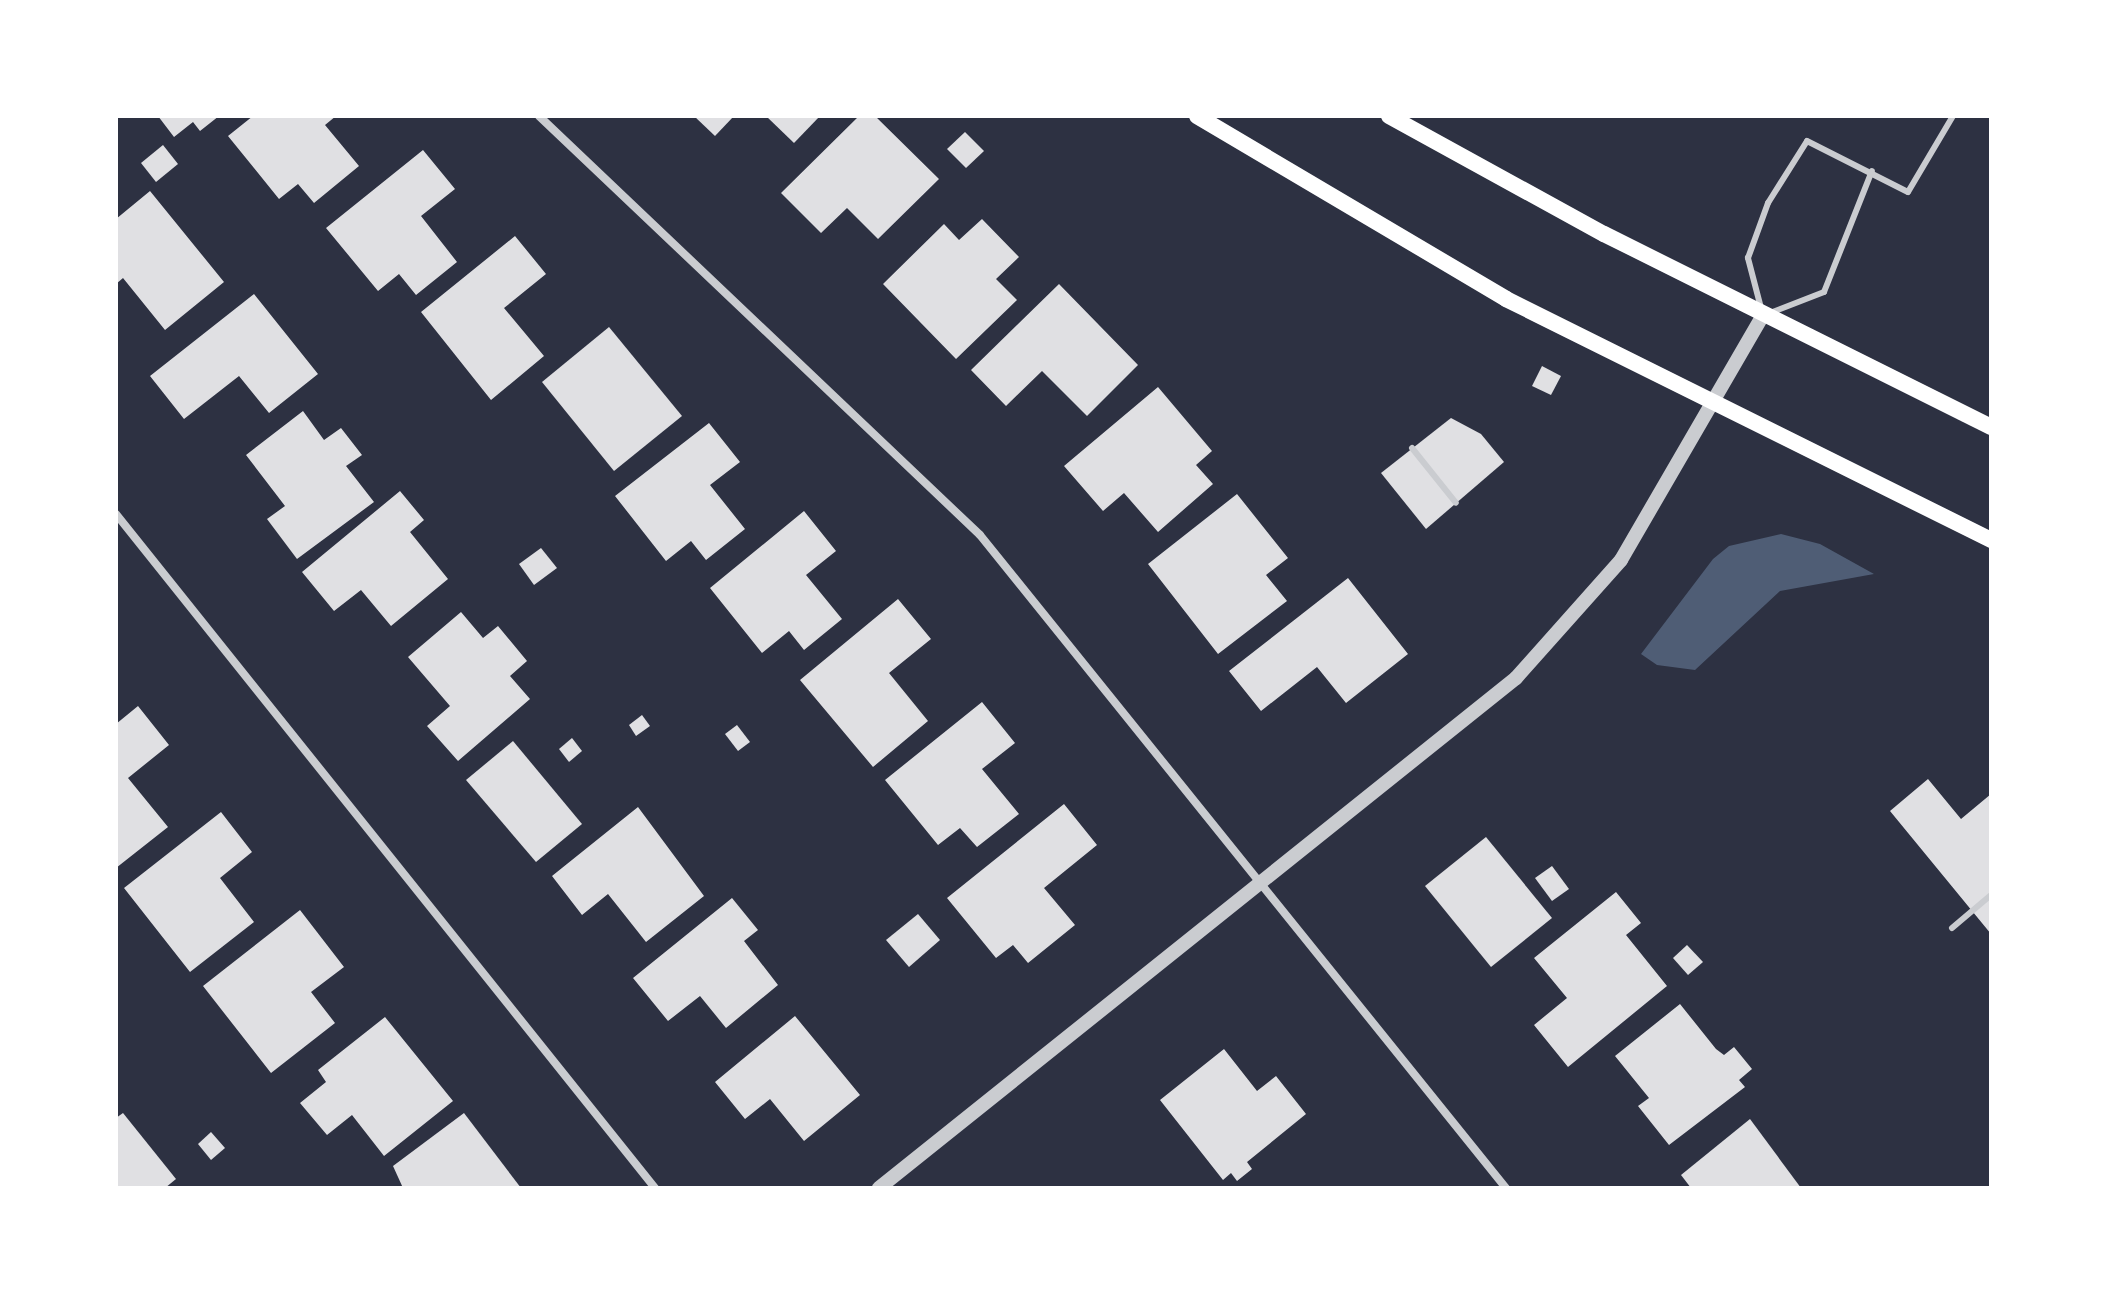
<!DOCTYPE html>
<style>
body{margin:0}
#map{position:relative;width:2107px;height:1304px;overflow:hidden;background:#2d3142;font-family:"PT Sans Narrow",sans-serif}
div>[style]{position:absolute}
[style*='--x']{left:calc(var(--x)*1px);top:calc(var(--y)*1px);width:calc(var(--w)*1px);rotate:calc(var(--a)*1deg)}
.water>*{inset:0;background:#4f5d75}
.building>*{inset:0;background:#e0e0e3}
.service>*{height:6px;margin:-3px;padding:0 3px;transform-origin:3px;border-radius:3px;background:#caccd0}
.minor>*{height:8px;margin:-4px;padding:0 4px;transform-origin:4px;border-radius:4px;background:#caccd0}
.tertiary>*{height:14px;margin:-7px;padding:0 7px;transform-origin:7px;border-radius:7px;background:#caccd0}
.secondary>*{height:16px;margin:-8px;padding:0 8px;transform-origin:8px;border-radius:8px;background:#fff}
span{translate:-50% -50%;white-space:nowrap;text-align:center;line-height:1.15;-webkit-text-stroke:8px #fff;paint-order:stroke}
.frame{position:absolute;inset:0;border:118px solid #fff;pointer-events:none}
</style>
<div id="map">
<div class="water">
<i style="clip-path:polygon(1781px 534px,1820px 544px,1874px 574px,1780px 591px,1695px 670px,1657px 665px,1641px 654px,1713px 559px,1729px 546px)"></i>
</div>
<div class="building">
<i style="clip-path:polygon(158px 116px,219px 116px,200px 131px,193px 122px,174px 137px)"></i>
<i style="clip-path:polygon(253px 116px,336px 116px,325px 125px,359px 166px,314px 203px,298px 184px,279px 199px,228px 136px)"></i>
<i style="clip-path:polygon(694px 116px,734px 116px,715px 136px)"></i>
<i style="clip-path:polygon(766px 116px,820px 116px,794px 143px)"></i>
<i style="clip-path:polygon(859px 116px,875px 116px,939px 179px,878px 239px,847px 208px,821px 233px,781px 193px)"></i>
<i style="clip-path:polygon(965px 132px,984px 151px,966px 168px,947px 149px)"></i>
<i style="clip-path:polygon(163px 145px,178px 164px,156px 182px,141px 163px)"></i>
<i style="clip-path:polygon(423px 150px,455px 189px,421px 216px,457px 262px,416px 295px,399px 274px,378px 291px,326px 228px)"></i>
<i style="clip-path:polygon(150px 191px,224px 282px,165px 330px,123px 278px,116px 284px,116px 219px)"></i>
<i style="clip-path:polygon(982px 219px,1019px 257px,996px 279px,1017px 300px,956px 359px,883px 284px,944px 224px,959px 240px)"></i>
<i style="clip-path:polygon(515px 236px,546px 274px,504px 308px,544px 356px,491px 400px,421px 312px)"></i>
<i style="clip-path:polygon(1059px 284px,1138px 365px,1087px 416px,1042px 371px,1006px 406px,971px 370px)"></i>
<i style="clip-path:polygon(254px 294px,318px 374px,269px 413px,239px 376px,184px 419px,150px 376px)"></i>
<i style="clip-path:polygon(609px 327px,682px 416px,614px 471px,542px 382px)"></i>
<i style="clip-path:polygon(1542px 366px,1561px 376px,1551px 395px,1532px 386px)"></i>
<i style="clip-path:polygon(1158px 387px,1212px 451px,1196px 465px,1213px 484px,1158px 532px,1124px 493px,1103px 511px,1064px 466px)"></i>
<i style="clip-path:polygon(303px 411px,324px 440px,341px 428px,362px 455px,346px 466px,374px 502px,297px 559px,267px 519px,285px 506px,246px 455px)"></i>
<i style="clip-path:polygon(1451px 418px,1481px 434px,1504px 462px,1426px 529px,1381px 473px)"></i>
<i style="clip-path:polygon(709px 423px,740px 462px,710px 485px,745px 529px,706px 560px,691px 541px,666px 561px,615px 496px)"></i>
<i style="clip-path:polygon(400px 491px,424px 520px,410px 532px,448px 579px,391px 626px,361px 590px,334px 611px,302px 572px)"></i>
<i style="clip-path:polygon(1237px 494px,1288px 558px,1266px 575px,1287px 601px,1218px 654px,1148px 564px)"></i>
<i style="clip-path:polygon(804px 511px,836px 551px,806px 575px,842px 619px,804px 650px,789px 631px,762px 653px,710px 588px)"></i>
<i style="clip-path:polygon(541px 548px,557px 568px,534px 585px,519px 564px)"></i>
<i style="clip-path:polygon(1348px 578px,1408px 654px,1346px 703px,1317px 667px,1261px 711px,1229px 671px)"></i>
<i style="clip-path:polygon(898px 599px,931px 639px,889px 673px,928px 721px,873px 767px,800px 680px)"></i>
<i style="clip-path:polygon(461px 612px,483px 638px,498px 626px,527px 661px,510px 676px,530px 699px,458px 761px,427px 726px,450px 706px,408px 657px)"></i>
<i style="clip-path:polygon(982px 702px,1015px 743px,982px 769px,1019px 814px,977px 847px,960px 828px,938px 845px,885px 780px)"></i>
<i style="clip-path:polygon(138px 706px,169px 745px,128px 778px,168px 827px,116px 868px,116px 724px)"></i>
<i style="clip-path:polygon(642px 715px,650px 726px,636px 736px,629px 725px)"></i>
<i style="clip-path:polygon(737px 725px,750px 742px,738px 751px,725px 734px)"></i>
<i style="clip-path:polygon(572px 738px,582px 751px,569px 762px,559px 749px)"></i>
<i style="clip-path:polygon(513px 741px,582px 824px,536px 862px,466px 780px)"></i>
<i style="clip-path:polygon(1928px 779px,1961px 819px,1991px 794px,1991px 934px,1890px 811px)"></i>
<i style="clip-path:polygon(1064px 804px,1097px 845px,1044px 888px,1075px 925px,1028px 963px,1013px 945px,996px 958px,947px 898px)"></i>
<i style="clip-path:polygon(638px 807px,704px 896px,646px 942px,608px 894px,582px 915px,552px 876px)"></i>
<i style="clip-path:polygon(221px 812px,252px 852px,220px 878px,254px 922px,190px 972px,124px 888px)"></i>
<i style="clip-path:polygon(1486px 837px,1552px 918px,1491px 967px,1425px 886px)"></i>
<i style="clip-path:polygon(1552px 866px,1569px 889px,1552px 901px,1535px 878px)"></i>
<i style="clip-path:polygon(1616px 892px,1641px 923px,1626px 935px,1667px 986px,1568px 1067px,1534px 1025px,1567px 998px,1534px 958px)"></i>
<i style="clip-path:polygon(732px 898px,758px 930px,744px 941px,778px 985px,726px 1028px,700px 996px,668px 1021px,633px 978px)"></i>
<i style="clip-path:polygon(300px 910px,344px 967px,311px 992px,335px 1023px,271px 1073px,203px 986px)"></i>
<i style="clip-path:polygon(918px 914px,940px 940px,909px 967px,886px 940px)"></i>
<i style="clip-path:polygon(1687px 945px,1703px 962px,1688px 975px,1673px 958px)"></i>
<i style="clip-path:polygon(1680px 1004px,1716px 1049px,1724px 1055px,1734px 1047px,1752px 1069px,1739px 1080px,1745px 1087px,1669px 1145px,1638px 1106px,1649px 1098px,1615px 1056px)"></i>
<i style="clip-path:polygon(795px 1016px,860px 1095px,804px 1141px,770px 1099px,745px 1119px,715px 1082px)"></i>
<i style="clip-path:polygon(385px 1017px,453px 1101px,384px 1156px,352px 1115px,327px 1135px,300px 1103px,326px 1082px,318px 1070px)"></i>
<i style="clip-path:polygon(1224px 1049px,1257px 1091px,1276px 1076px,1306px 1114px,1247px 1162px,1252px 1169px,1237px 1181px,1231px 1173px,1223px 1180px,1160px 1100px)"></i>
<i style="clip-path:polygon(123px 1113px,176px 1179px,165px 1188px,116px 1188px,116px 1118px)"></i>
<i style="clip-path:polygon(464px 1113px,521px 1188px,403px 1188px,393px 1166px)"></i>
<i style="clip-path:polygon(1750px 1119px,1801px 1188px,1691px 1188px,1681px 1175px)"></i>
<i style="clip-path:polygon(211px 1132px,225px 1148px,211px 1160px,198px 1144px)"></i>
</div>
<div class="service">
<i style="--x:1761;--y:308;--w:52;--a:-104.6"></i>
<i style="--x:1748;--y:258;--w:59;--a:-70"></i>
<i style="--x:1768;--y:203;--w:73;--a:-57.8"></i>
<i style="--x:1807;--y:141;--w:113;--a:26.8"></i>
<i style="--x:1908;--y:192;--w:88;--a:-59.4"></i>
<i style="--x:1770;--y:313;--w:58;--a:-21.3"></i>
<i style="--x:1824;--y:292;--w:130;--a:-68.4"></i>
<i style="--x:1412;--y:448;--w:70;--a:51.3"></i>
<i style="--x:1952;--y:928;--w:51;--a:-40.2"></i>
</div>
<div class="minor">
<i style="--x:539;--y:116;--w:608;--a:43.53"></i>
<i style="--x:980;--y:535;--w:839;--a:51.15"></i>
<i style="--x:116;--y:514;--w:863;--a:51.35"></i>
</div>
<div class="tertiary">
<i style="--x:879;--y:1188;--w:816;--a:-38.68"></i>
<i style="--x:1516;--y:678;--w:158;--a:-48.3"></i>
<i style="--x:1621;--y:560;--w:283;--a:-59.9"></i>
</div>
<div class="secondary">
<i style="--x:1197;--y:116;--w:359;--a:30.6"></i>
<i style="--x:1506;--y:299;--w:542;--a:26.42"></i>
<i style="--x:1389;--y:116;--w:245;--a:28.8"></i>
<i style="--x:1604;--y:234;--w:432;--a:26.5"></i>
</div>
<div class="frame"></div>
</div>
